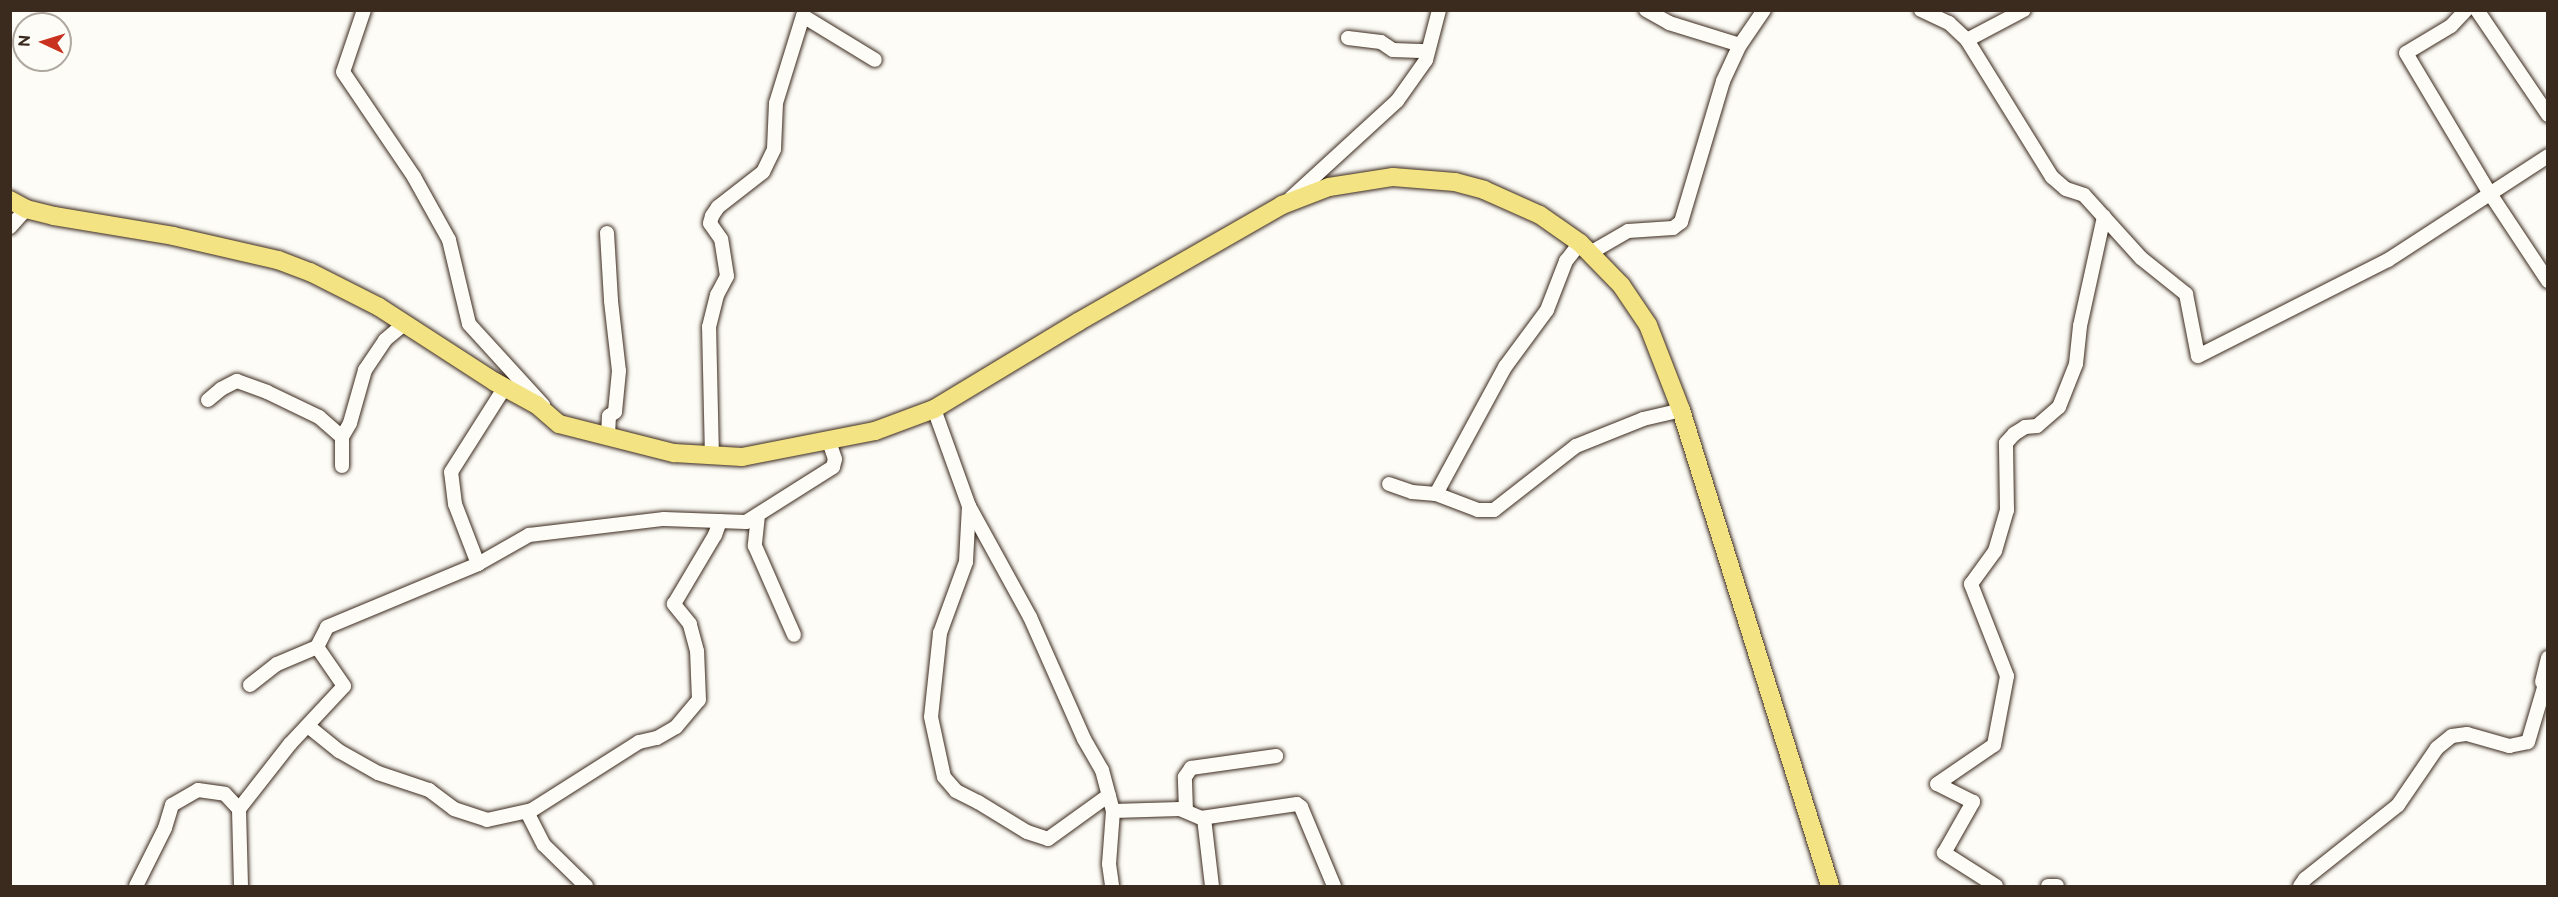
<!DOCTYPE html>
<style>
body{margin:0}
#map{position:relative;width:2558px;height:897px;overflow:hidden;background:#fdfcf7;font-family:"Balsamiq Sans",sans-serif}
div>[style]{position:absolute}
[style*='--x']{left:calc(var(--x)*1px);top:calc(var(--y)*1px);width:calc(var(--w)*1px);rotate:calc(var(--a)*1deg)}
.roads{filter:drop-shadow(0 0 2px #3b2a1e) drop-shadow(0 0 2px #3b2a1e)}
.minor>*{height:14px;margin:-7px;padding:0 7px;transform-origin:7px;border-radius:7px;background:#fdfcf7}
.major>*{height:18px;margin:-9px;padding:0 9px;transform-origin:9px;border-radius:9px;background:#f4e382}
span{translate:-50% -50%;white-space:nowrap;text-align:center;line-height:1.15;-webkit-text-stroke:5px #fdfcf7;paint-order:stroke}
.frame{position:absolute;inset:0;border:12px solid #3b2a1e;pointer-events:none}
.north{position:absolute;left:12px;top:12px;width:60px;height:60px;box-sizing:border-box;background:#fdfcf7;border:2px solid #afa8a0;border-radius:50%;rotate:274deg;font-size:16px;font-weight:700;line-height:24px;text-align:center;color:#3b2a1e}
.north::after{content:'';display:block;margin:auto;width:21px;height:27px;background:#c8321e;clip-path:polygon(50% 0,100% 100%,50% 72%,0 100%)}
</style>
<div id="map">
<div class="roads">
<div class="minor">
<i style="--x:364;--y:10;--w:65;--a:108.7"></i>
<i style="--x:343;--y:72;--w:127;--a:55.9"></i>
<i style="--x:414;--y:177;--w:72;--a:60.9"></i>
<i style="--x:449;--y:240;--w:86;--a:76.6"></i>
<i style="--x:469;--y:324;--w:110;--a:47.6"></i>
<i style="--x:1646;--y:10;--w:26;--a:29"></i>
<i style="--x:1669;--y:23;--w:74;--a:17.2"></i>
<i style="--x:1921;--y:10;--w:31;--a:25"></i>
<i style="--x:1949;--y:23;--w:25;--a:43"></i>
<i style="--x:1967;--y:40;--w:161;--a:58.2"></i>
<i style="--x:2052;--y:177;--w:18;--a:41"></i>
<i style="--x:2066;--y:189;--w:19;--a:18"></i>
<i style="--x:2084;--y:195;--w:85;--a:47.9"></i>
<i style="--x:2141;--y:258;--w:58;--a:38.7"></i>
<i style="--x:2186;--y:294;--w:63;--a:79"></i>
<i style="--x:2198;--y:356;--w:213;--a:-26.8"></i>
<i style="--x:2388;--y:260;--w:191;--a:-33"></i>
<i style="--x:2466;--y:10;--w:22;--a:133"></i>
<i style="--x:2451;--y:26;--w:52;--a:149"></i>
<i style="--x:2406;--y:53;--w:162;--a:59.2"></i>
<i style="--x:2489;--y:192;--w:107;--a:56.5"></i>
<i style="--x:2477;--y:10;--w:127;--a:55.9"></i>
<i style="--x:1348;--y:38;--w:33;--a:7"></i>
<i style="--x:1381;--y:42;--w:14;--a:34"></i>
<i style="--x:1393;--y:50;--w:34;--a:2"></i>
<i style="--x:1967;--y:40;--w:64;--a:-27.8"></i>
<i style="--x:1291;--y:198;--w:144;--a:-42.5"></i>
<i style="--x:1397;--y:101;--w:50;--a:-54.7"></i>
<i style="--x:1426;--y:60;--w:52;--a:-75.4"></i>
<i style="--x:10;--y:227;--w:24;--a:-48"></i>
<i style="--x:607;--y:233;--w:68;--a:86.6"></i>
<i style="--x:611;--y:301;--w:70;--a:83.5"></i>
<i style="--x:619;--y:371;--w:41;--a:95.6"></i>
<i style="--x:615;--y:412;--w:7;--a:146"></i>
<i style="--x:609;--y:416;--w:22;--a:93"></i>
<i style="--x:1590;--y:253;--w:44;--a:-30.1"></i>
<i style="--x:1628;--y:231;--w:45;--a:-3.8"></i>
<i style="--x:1673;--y:228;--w:10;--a:-37"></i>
<i style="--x:1681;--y:222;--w:147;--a:-73.4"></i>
<i style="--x:1723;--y:81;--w:40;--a:-65"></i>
<i style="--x:1740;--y:45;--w:42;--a:-55.6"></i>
<i style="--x:208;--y:400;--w:17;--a:-40"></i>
<i style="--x:221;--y:389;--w:18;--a:-27"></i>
<i style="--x:237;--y:381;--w:32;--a:20"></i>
<i style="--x:267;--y:392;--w:58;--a:25.7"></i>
<i style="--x:319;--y:417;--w:30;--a:41"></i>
<i style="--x:934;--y:409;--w:103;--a:70.2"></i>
<i style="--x:969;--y:506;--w:127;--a:61.2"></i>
<i style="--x:1030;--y:617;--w:133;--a:66.1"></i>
<i style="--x:1084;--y:739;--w:36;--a:60"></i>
<i style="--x:1102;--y:770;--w:42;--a:75"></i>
<i style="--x:1113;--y:811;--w:53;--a:94.3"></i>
<i style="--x:1109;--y:864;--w:22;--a:82"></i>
<i style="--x:712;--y:457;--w:130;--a:-91.3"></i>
<i style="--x:709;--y:327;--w:33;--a:-76"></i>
<i style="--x:717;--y:295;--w:21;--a:-62"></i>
<i style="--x:727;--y:276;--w:37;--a:-99"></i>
<i style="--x:721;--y:239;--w:19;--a:-125"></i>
<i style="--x:710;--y:223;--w:7;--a:-74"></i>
<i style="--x:712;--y:216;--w:11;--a:-56"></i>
<i style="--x:718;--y:207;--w:57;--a:-37.9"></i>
<i style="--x:763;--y:172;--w:25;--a:-64"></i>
<i style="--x:774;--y:149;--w:46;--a:-87.5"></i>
<i style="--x:776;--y:103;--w:91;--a:-72.8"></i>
<i style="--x:803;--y:16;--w:84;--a:31.4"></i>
<i style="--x:342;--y:466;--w:29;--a:-90"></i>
<i style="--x:342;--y:437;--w:16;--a:-60"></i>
<i style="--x:350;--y:423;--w:55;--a:-74.2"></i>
<i style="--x:365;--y:370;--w:36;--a:-56"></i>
<i style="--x:385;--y:340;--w:25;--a:-40"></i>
<i style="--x:1389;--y:484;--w:24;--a:19"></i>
<i style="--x:1412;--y:492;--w:24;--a:5"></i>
<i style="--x:1436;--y:494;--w:45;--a:20.9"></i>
<i style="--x:1478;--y:510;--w:16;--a:0"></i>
<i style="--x:1494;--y:510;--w:104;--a:-38"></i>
<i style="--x:1576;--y:446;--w:72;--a:-21.9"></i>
<i style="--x:1643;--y:419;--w:39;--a:-13"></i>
<i style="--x:1436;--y:494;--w:145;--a:-61.5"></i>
<i style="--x:1505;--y:367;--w:71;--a:-53.6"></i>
<i style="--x:1547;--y:310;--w:53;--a:-68.8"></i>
<i style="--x:1566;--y:261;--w:23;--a:-52"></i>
<i style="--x:969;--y:506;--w:56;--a:93.1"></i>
<i style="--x:966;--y:562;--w:76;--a:110.1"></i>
<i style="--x:940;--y:633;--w:84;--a:96.1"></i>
<i style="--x:931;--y:717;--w:61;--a:77.8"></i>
<i style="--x:944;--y:777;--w:18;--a:49"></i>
<i style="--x:956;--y:791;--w:25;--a:27"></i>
<i style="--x:978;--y:802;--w:57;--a:31.5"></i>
<i style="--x:1027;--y:832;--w:22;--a:18"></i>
<i style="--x:1048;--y:839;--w:75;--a:-35.8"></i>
<i style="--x:758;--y:515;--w:31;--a:96"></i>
<i style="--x:755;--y:546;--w:97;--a:66.3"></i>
<i style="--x:478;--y:564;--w:64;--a:-111"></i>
<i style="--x:455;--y:504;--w:32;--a:-97"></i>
<i style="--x:451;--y:472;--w:101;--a:-57.6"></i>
<i style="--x:2542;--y:682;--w:25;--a:-76"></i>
<i style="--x:250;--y:685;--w:34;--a:-38"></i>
<i style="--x:277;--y:664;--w:43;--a:-23"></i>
<i style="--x:308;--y:726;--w:40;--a:39"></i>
<i style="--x:339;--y:751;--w:45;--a:29.4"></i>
<i style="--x:378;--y:773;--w:54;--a:18.4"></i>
<i style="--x:429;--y:790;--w:31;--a:37"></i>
<i style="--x:454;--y:809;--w:35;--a:18"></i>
<i style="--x:487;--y:820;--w:46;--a:-12.5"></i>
<i style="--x:532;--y:810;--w:127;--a:-32.4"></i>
<i style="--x:639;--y:742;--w:18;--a:-13"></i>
<i style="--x:657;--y:738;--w:22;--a:-30"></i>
<i style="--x:676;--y:727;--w:35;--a:-50"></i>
<i style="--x:699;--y:700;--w:49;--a:-92.3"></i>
<i style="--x:697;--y:651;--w:28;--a:-105"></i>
<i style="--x:690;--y:624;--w:26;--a:-129"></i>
<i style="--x:674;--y:604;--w:80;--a:-59.3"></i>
<i style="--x:715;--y:535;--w:15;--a:-70"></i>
<i style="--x:1113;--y:811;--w:67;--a:-1.7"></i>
<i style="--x:1180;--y:809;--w:23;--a:23"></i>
<i style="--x:1201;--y:818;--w:97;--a:-8.3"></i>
<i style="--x:1297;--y:804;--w:5;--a:37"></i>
<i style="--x:1301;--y:807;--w:86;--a:67.3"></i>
<i style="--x:1186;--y:811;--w:34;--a:-92"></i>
<i style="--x:1185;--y:777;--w:11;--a:-56"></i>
<i style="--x:1191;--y:768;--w:86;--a:-8"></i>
<i style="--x:527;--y:812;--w:37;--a:63"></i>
<i style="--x:544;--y:845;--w:59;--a:44.3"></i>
<i style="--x:1204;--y:818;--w:68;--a:83.3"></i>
<i style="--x:136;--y:886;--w:65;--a:-63.4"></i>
<i style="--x:165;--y:828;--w:24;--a:-73"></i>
<i style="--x:172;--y:805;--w:30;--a:-30"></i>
<i style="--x:198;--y:790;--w:27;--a:8"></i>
<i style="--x:225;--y:794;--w:21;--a:47"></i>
<i style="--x:241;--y:886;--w:77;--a:-91.5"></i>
<i style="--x:239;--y:809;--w:83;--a:-51.9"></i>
<i style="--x:290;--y:744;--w:79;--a:-47"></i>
<i style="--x:344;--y:686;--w:47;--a:-124.7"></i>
<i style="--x:317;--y:647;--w:22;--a:-63"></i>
<i style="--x:327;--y:627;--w:164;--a:-22.6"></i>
<i style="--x:478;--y:564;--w:59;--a:-29.6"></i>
<i style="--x:529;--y:535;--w:136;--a:-6.8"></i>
<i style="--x:664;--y:519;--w:82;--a:2.1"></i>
<i style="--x:746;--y:522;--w:103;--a:-32.3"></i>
<i style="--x:833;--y:467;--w:8;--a:-76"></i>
<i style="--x:835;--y:459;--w:18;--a:-109"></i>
<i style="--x:1996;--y:886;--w:62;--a:-147.6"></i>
<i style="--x:1944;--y:853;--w:59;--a:-60.4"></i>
<i style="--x:1973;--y:802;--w:40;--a:-153.4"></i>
<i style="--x:1937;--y:784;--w:69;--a:-34.4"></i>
<i style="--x:1994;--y:745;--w:70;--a:-79.3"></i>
<i style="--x:2007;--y:676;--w:99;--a:-111.4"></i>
<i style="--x:1971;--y:584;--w:41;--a:-54"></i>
<i style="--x:1995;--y:551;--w:43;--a:-73.7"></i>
<i style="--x:2007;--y:510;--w:67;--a:-90.9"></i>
<i style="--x:2006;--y:443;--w:12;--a:-48"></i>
<i style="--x:2014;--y:434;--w:13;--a:-32"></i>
<i style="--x:2025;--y:427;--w:12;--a:-5"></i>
<i style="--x:2037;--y:426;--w:29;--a:-41"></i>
<i style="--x:2059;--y:407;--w:46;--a:-68.4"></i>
<i style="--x:2076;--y:364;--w:38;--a:-84"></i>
<i style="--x:2080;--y:326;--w:112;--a:-77.6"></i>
<i style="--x:2048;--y:886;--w:9;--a:0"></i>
<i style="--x:2300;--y:886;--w:9;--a:-54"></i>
<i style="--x:2305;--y:879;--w:119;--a:-38.5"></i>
<i style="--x:2398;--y:805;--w:69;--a:-55.6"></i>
<i style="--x:2437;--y:748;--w:19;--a:-39"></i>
<i style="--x:2452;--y:736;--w:15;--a:-8"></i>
<i style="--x:2467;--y:734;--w:44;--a:15.9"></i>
<i style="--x:2509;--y:746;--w:19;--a:-12"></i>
<i style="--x:2528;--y:742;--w:71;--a:-73.6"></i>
</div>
<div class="major">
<i style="--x:10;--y:200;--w:18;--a:29"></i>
<i style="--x:26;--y:209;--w:29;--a:14"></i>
<i style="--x:54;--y:216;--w:121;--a:9.5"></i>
<i style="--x:173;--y:236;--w:108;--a:12.9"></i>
<i style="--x:278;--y:260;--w:34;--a:21"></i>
<i style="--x:310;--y:272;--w:77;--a:26.9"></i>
<i style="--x:379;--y:307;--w:138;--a:32.9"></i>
<i style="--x:495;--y:382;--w:48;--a:28.7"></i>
<i style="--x:537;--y:405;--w:29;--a:41"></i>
<i style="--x:559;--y:424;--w:119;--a:14.2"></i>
<i style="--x:674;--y:453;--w:68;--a:3.4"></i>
<i style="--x:742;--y:457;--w:136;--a:-11.1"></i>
<i style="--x:875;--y:431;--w:63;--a:-20.4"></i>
<i style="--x:934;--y:409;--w:168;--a:-31.1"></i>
<i style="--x:1078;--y:322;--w:235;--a:-29.8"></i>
<i style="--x:1282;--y:205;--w:50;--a:-21"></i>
<i style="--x:1329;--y:187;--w:65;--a:-8.9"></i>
<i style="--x:1393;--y:177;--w:62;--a:4.6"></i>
<i style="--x:1455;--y:182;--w:30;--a:15"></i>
<i style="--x:1484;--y:190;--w:61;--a:24.1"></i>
<i style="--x:1540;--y:215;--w:49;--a:35"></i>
<i style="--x:1580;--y:243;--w:59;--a:45.7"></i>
<i style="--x:1621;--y:285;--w:48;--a:56"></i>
<i style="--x:1648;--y:325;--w:91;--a:68.8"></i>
<i style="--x:1681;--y:410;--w:499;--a:72.6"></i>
</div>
</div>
<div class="frame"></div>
<div class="north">N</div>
</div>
